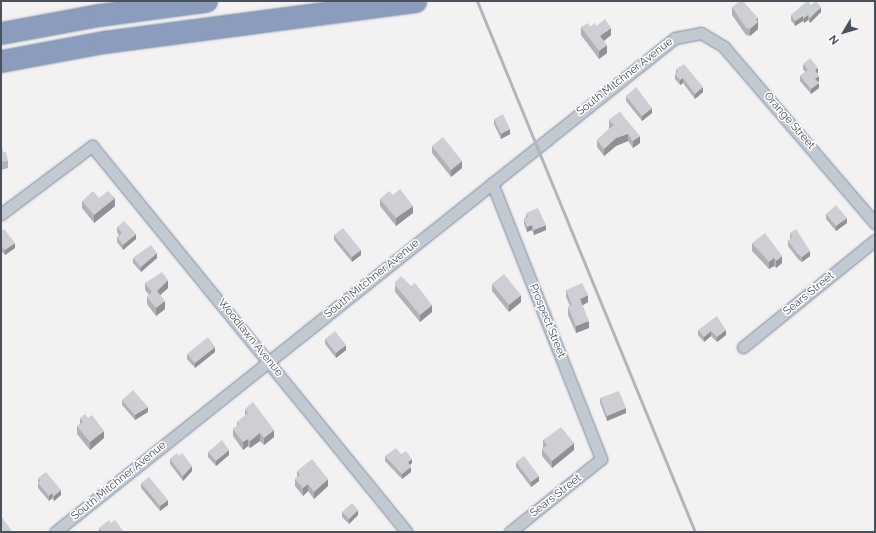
<!DOCTYPE html>
<style>
body{margin:0}
#map{position:relative;width:876px;height:533px;overflow:hidden;background:#f3f1f1;font-family:Raleway,sans-serif}
div>[style]{position:absolute}
[style*='--x']{left:calc(var(--x)*1px);top:calc(var(--y)*1px);width:calc(var(--w)*1px);rotate:calc(var(--a)*1deg)}
.roads{filter:drop-shadow(0 0 1px #7787a8) drop-shadow(0 0 1px #7787a8)}
.minor>*{height:11px;margin:-5.5px;padding:0 5.5px;transform-origin:5.5px;border-radius:5.5px;background:#c2c9d1}
.motorway>*{height:21px;margin:-10.5px;padding:0 10.5px;transform-origin:10.5px;border-radius:10.5px;background:#8c9cbc}
.rail>*{height:3px;margin:-1.5px;padding:0 1.5px;transform-origin:1.5px;border-radius:1.5px;background:#b3b5ba}
.wall>*{inset:0;background:#b1b2b7}
.shaded-wall>*{inset:0;background:#909195}
.building>*{inset:0;background:#cecfd5}
span{translate:-50% -50%;white-space:nowrap;text-align:center;line-height:1.15;-webkit-text-stroke:3px #fff;paint-order:stroke}
.street-label{font-size:11px;color:#4a515d}
.frame{position:absolute;inset:0;border:2px solid #4a515d;pointer-events:none}
.north{position:absolute;left:824px;top:12px;width:40px;height:40px;-webkit-text-stroke:3px #fff;paint-order:stroke;rotate:232deg;font-size:11px;font-weight:700;line-height:16px;text-align:center;color:#4a515d}
.north::after{content:'';display:block;margin:auto;width:14px;height:18px;background:#4a515d;clip-path:polygon(50% 0,100% 100%,50% 72%,0 100%)}
</style>
<div id="map">
<div class="roads">
<div class="minor">
<i style="--x:492;--y:183;--w:297;--a:68.4"></i>
<i style="--x:601;--y:459;--w:117;--a:141.3"></i>
<i style="--x:1;--y:214;--w:114;--a:-36.8"></i>
<i style="--x:92;--y:146;--w:498;--a:50.8"></i>
<i style="--x:743;--y:347;--w:170;--a:-39"></i>
<i style="--x:55;--y:532;--w:793;--a:-38.55"></i>
<i style="--x:675;--y:38;--w:26;--a:-11"></i>
<i style="--x:701;--y:33;--w:27;--a:31"></i>
<i style="--x:724;--y:47;--w:232;--a:49.4"></i>
</div>
<div class="motorway">
<i style="--x:1;--y:33;--w:100;--a:-10.4"></i>
<i style="--x:99;--y:15;--w:108;--a:-7.5"></i>
<i style="--x:1;--y:61;--w:105;--a:-10.5"></i>
<i style="--x:104;--y:42;--w:314;--a:-7.5"></i>
</div>
</div>
<div class="rail">
<i style="--x:477;--y:1;--w:574;--a:67.68"></i>
</div>
<div class="wall">
<i style="clip-path:polygon(811px 5px,821px 12px,810px 23px,808px 20px,804px 23px,803px 21px,795px 26px,791px 20px,791px 15px)"></i>
<i style="clip-path:polygon(732px 7px,758px 21px,758px 29px,750px 36px,746px 35px,732px 15px)"></i>
<i style="clip-path:polygon(596px 26px,611px 35px,604px 41px,607px 53px,599px 59px,581px 35px,581px 27px)"></i>
<i style="clip-path:polygon(803px 64px,818px 73px,817px 73px,819px 81px,818px 82px,819px 88px,811px 94px,800px 81px,800px 76px,805px 72px,803px 69px)"></i>
<i style="clip-path:polygon(676px 69px,703px 92px,695px 99px,683px 83px,680px 85px,675px 79px,675px 74px,676px 73px)"></i>
<i style="clip-path:polygon(626px 96px,652px 113px,642px 121px,626px 101px)"></i>
<i style="clip-path:polygon(620px 112px,640px 143px,633px 148px,628px 141px,616px 146px,604px 156px,597px 147px,597px 140px,610px 128px,609px 128px,609px 120px)"></i>
<i style="clip-path:polygon(494px 119px,510px 134px,501px 139px,494px 124px)"></i>
<i style="clip-path:polygon(1px 143px,3px 152px,8px 161px,8px 168px,1px 170px)"></i>
<i style="clip-path:polygon(432px 146px,462px 168px,451px 177px,432px 153px)"></i>
<i style="clip-path:polygon(393px 195px,413px 213px,396px 226px,380px 206px,380px 199px)"></i>
<i style="clip-path:polygon(99px 198px,115px 206px,94px 223px,82px 208px,82px 201px)"></i>
<i style="clip-path:polygon(526px 213px,546px 230px,534px 235px,532px 230px,527px 232px,524px 224px,524px 219px,526px 217px)"></i>
<i style="clip-path:polygon(826px 214px,847px 223px,836px 231px,826px 219px)"></i>
<i style="clip-path:polygon(117px 227px,136px 239px,123px 250px,117px 242px,117px 237px,119px 235px,117px 232px)"></i>
<i style="clip-path:polygon(1px 231px,15px 248px,5px 255px,1px 251px)"></i>
<i style="clip-path:polygon(790px 233px,810px 256px,802px 262px,798px 259px,788px 246px,788px 241px,790px 239px)"></i>
<i style="clip-path:polygon(334px 235px,361px 255px,352px 262px,334px 240px)"></i>
<i style="clip-path:polygon(752px 243px,782px 263px,776px 268px,774px 266px,769px 269px,752px 251px)"></i>
<i style="clip-path:polygon(133px 258px,157px 258px,141px 272px,133px 263px)"></i>
<i style="clip-path:polygon(395px 282px,432px 312px,420px 322px,395px 292px)"></i>
<i style="clip-path:polygon(145px 283px,168px 288px,160px 295px,165px 309px,156px 316px,147px 304px,147px 297px,149px 295px,145px 290px)"></i>
<i style="clip-path:polygon(492px 284px,521px 302px,509px 312px,492px 291px)"></i>
<i style="clip-path:polygon(566px 290px,588px 302px,582px 305px,589px 328px,576px 333px,568px 315px,568px 307px,570px 306px,566px 297px)"></i>
<i style="clip-path:polygon(698px 330px,726px 330px,726px 335px,717px 342px,711px 336px,704px 342px,698px 335px)"></i>
<i style="clip-path:polygon(325px 339px,346px 350px,336px 358px,325px 344px)"></i>
<i style="clip-path:polygon(215px 352px,195px 368px,187px 359px,187px 354px)"></i>
<i style="clip-path:polygon(600px 398px,626px 413px,607px 421px,600px 403px)"></i>
<i style="clip-path:polygon(122px 400px,148px 412px,135px 420px,122px 405px)"></i>
<i style="clip-path:polygon(245px 409px,274px 437px,264px 445px,260px 441px,250px 448px,248px 446px,243px 450px,233px 436px,233px 429px,237px 426px,237px 422px,245px 416px)"></i>
<i style="clip-path:polygon(80px 418px,104px 438px,90px 450px,77px 434px,77px 426px,80px 424px)"></i>
<i style="clip-path:polygon(543px 440px,574px 450px,552px 468px,542px 456px,542px 449px,543px 448px)"></i>
<i style="clip-path:polygon(208px 452px,229px 455px,216px 466px,208px 457px)"></i>
<i style="clip-path:polygon(401px 454px,412px 463px,410px 465px,411px 472px,402px 479px,385px 461px,385px 456px)"></i>
<i style="clip-path:polygon(179px 456px,192px 471px,183px 481px,170px 464px,170px 459px)"></i>
<i style="clip-path:polygon(516px 462px,539px 481px,531px 487px,516px 467px)"></i>
<i style="clip-path:polygon(297px 471px,328px 486px,314px 499px,308px 491px,303px 496px,295px 486px,295px 479px,297px 477px)"></i>
<i style="clip-path:polygon(38px 478px,61px 495px,54px 501px,52px 498px,49px 501px,38px 488px)"></i>
<i style="clip-path:polygon(141px 483px,168px 505px,160px 511px,141px 488px)"></i>
<i style="clip-path:polygon(342px 512px,358px 515px,349px 524px,342px 517px)"></i>
<i style="clip-path:polygon(111px 523px,124px 532px,99px 532px,99px 528px)"></i>
</div>
<div class="shaded-wall">
<i style="clip-path:polygon(821px 7px,821px 12px,810px 23px,810px 18px)"></i>
<i style="clip-path:polygon(808px 15px,808px 20px,804px 23px,804px 18px)"></i>
<i style="clip-path:polygon(803px 16px,803px 21px,795px 26px,795px 21px)"></i>
<i style="clip-path:polygon(758px 18px,758px 29px,750px 36px,750px 29px,756px 19px)"></i>
<i style="clip-path:polygon(611px 28px,611px 35px,600px 44px,600px 36px)"></i>
<i style="clip-path:polygon(607px 45px,607px 53px,599px 59px,599px 51px)"></i>
<i style="clip-path:polygon(818px 68px,818px 73px,815px 75px,815px 70px)"></i>
<i style="clip-path:polygon(819px 76px,819px 81px,815px 84px,815px 79px)"></i>
<i style="clip-path:polygon(683px 78px,683px 83px,680px 85px,680px 80px)"></i>
<i style="clip-path:polygon(819px 83px,819px 88px,811px 94px,811px 89px)"></i>
<i style="clip-path:polygon(703px 87px,703px 92px,695px 99px,695px 94px)"></i>
<i style="clip-path:polygon(652px 108px,652px 113px,642px 121px,642px 116px)"></i>
<i style="clip-path:polygon(510px 129px,510px 134px,501px 139px,501px 134px)"></i>
<i style="clip-path:polygon(628px 134px,628px 141px,616px 146px,604px 156px,604px 149px,616px 138px)"></i>
<i style="clip-path:polygon(640px 136px,640px 143px,633px 148px,633px 141px)"></i>
<i style="clip-path:polygon(462px 161px,462px 168px,451px 177px,451px 170px)"></i>
<i style="clip-path:polygon(115px 198px,115px 206px,94px 223px,94px 215px)"></i>
<i style="clip-path:polygon(413px 206px,413px 213px,396px 226px,396px 218px)"></i>
<i style="clip-path:polygon(847px 218px,847px 223px,836px 231px,836px 226px)"></i>
<i style="clip-path:polygon(532px 225px,532px 230px,527px 232px,527px 227px)"></i>
<i style="clip-path:polygon(546px 225px,546px 230px,534px 235px,534px 230px)"></i>
<i style="clip-path:polygon(136px 234px,136px 239px,123px 250px,123px 245px)"></i>
<i style="clip-path:polygon(15px 243px,15px 248px,5px 255px,5px 250px)"></i>
<i style="clip-path:polygon(361px 250px,361px 255px,352px 262px,352px 257px)"></i>
<i style="clip-path:polygon(810px 251px,810px 256px,802px 262px,802px 257px)"></i>
<i style="clip-path:polygon(157px 253px,157px 258px,141px 272px,141px 267px)"></i>
<i style="clip-path:polygon(782px 256px,782px 263px,776px 268px,776px 261px)"></i>
<i style="clip-path:polygon(774px 258px,774px 266px,769px 269px,769px 262px)"></i>
<i style="clip-path:polygon(168px 280px,168px 288px,157px 298px,157px 291px)"></i>
<i style="clip-path:polygon(521px 295px,521px 302px,509px 312px,509px 305px)"></i>
<i style="clip-path:polygon(588px 295px,588px 302px,580px 307px,580px 299px)"></i>
<i style="clip-path:polygon(165px 301px,165px 309px,156px 316px,156px 308px)"></i>
<i style="clip-path:polygon(432px 305px,432px 312px,420px 322px,420px 315px)"></i>
<i style="clip-path:polygon(589px 321px,589px 328px,576px 333px,576px 326px)"></i>
<i style="clip-path:polygon(726px 330px,726px 335px,717px 342px,717px 337px)"></i>
<i style="clip-path:polygon(711px 331px,711px 336px,704px 342px,704px 337px)"></i>
<i style="clip-path:polygon(346px 345px,346px 350px,336px 358px,336px 353px)"></i>
<i style="clip-path:polygon(215px 347px,215px 352px,195px 368px,195px 363px)"></i>
<i style="clip-path:polygon(148px 407px,148px 412px,135px 420px,135px 415px)"></i>
<i style="clip-path:polygon(626px 408px,626px 413px,607px 421px,607px 416px)"></i>
<i style="clip-path:polygon(274px 430px,274px 437px,264px 445px,264px 438px)"></i>
<i style="clip-path:polygon(104px 431px,104px 438px,90px 450px,90px 442px)"></i>
<i style="clip-path:polygon(260px 433px,260px 441px,250px 448px,250px 441px)"></i>
<i style="clip-path:polygon(248px 439px,248px 446px,243px 450px,243px 442px)"></i>
<i style="clip-path:polygon(574px 443px,574px 450px,552px 468px,552px 461px)"></i>
<i style="clip-path:polygon(229px 450px,229px 455px,216px 466px,216px 461px)"></i>
<i style="clip-path:polygon(412px 459px,412px 463px,408px 467px,408px 462px)"></i>
<i style="clip-path:polygon(192px 466px,192px 471px,183px 481px,183px 476px)"></i>
<i style="clip-path:polygon(411px 467px,411px 472px,402px 479px,402px 474px)"></i>
<i style="clip-path:polygon(539px 476px,539px 481px,531px 487px,531px 482px)"></i>
<i style="clip-path:polygon(328px 479px,328px 486px,314px 499px,314px 492px)"></i>
<i style="clip-path:polygon(308px 484px,308px 491px,303px 496px,303px 488px)"></i>
<i style="clip-path:polygon(61px 490px,61px 495px,54px 501px,54px 496px)"></i>
<i style="clip-path:polygon(52px 493px,52px 498px,49px 501px,49px 496px)"></i>
<i style="clip-path:polygon(168px 500px,168px 505px,160px 511px,160px 506px)"></i>
<i style="clip-path:polygon(358px 510px,358px 515px,349px 524px,349px 519px)"></i>
</div>
<div class="building">
<i style="clip-path:polygon(740px 1px,743px 1px,758px 18px,756px 19px,758px 22px,750px 29px,746px 28px,732px 7px)"></i>
<i style="clip-path:polygon(807px 1px,808px 1px,811px 5px,816px 1px,821px 7px,810px 18px,808px 15px,804px 18px,803px 16px,795px 21px,791px 15px)"></i>
<i style="clip-path:polygon(605px 19px,611px 28px,600px 36px,607px 45px,599px 51px,581px 27px,588px 23px,590px 27px,595px 23px,596px 26px)"></i>
<i style="clip-path:polygon(810px 58px,818px 68px,815px 70px,819px 76px,815px 79px,819px 83px,811px 89px,800px 76px,808px 70px,803px 64px)"></i>
<i style="clip-path:polygon(684px 64px,703px 87px,695px 94px,683px 78px,680px 80px,675px 74px,678px 72px,676px 69px)"></i>
<i style="clip-path:polygon(636px 87px,652px 108px,642px 116px,626px 96px)"></i>
<i style="clip-path:polygon(620px 112px,640px 136px,633px 141px,628px 134px,616px 138px,604px 149px,597px 140px,614px 125px,609px 120px)"></i>
<i style="clip-path:polygon(503px 114px,510px 129px,501px 134px,494px 119px)"></i>
<i style="clip-path:polygon(443px 137px,462px 161px,451px 170px,432px 146px)"></i>
<i style="clip-path:polygon(1px 143px,3px 152px,6px 152px,8px 161px,1px 162px)"></i>
<i style="clip-path:polygon(400px 189px,413px 206px,396px 218px,380px 199px,389px 191px,393px 195px)"></i>
<i style="clip-path:polygon(93px 191px,99px 198px,108px 191px,115px 198px,94px 215px,82px 201px)"></i>
<i style="clip-path:polygon(836px 205px,847px 218px,836px 226px,826px 214px)"></i>
<i style="clip-path:polygon(538px 208px,546px 225px,534px 230px,532px 225px,527px 227px,524px 219px,528px 217px,526px 213px)"></i>
<i style="clip-path:polygon(124px 221px,136px 234px,123px 245px,117px 237px,122px 233px,117px 227px)"></i>
<i style="clip-path:polygon(343px 228px,361px 250px,352px 257px,334px 235px)"></i>
<i style="clip-path:polygon(4px 229px,15px 243px,5px 250px,1px 246px,1px 231px)"></i>
<i style="clip-path:polygon(796px 229px,810px 251px,802px 257px,798px 254px,788px 241px,792px 237px,790px 233px)"></i>
<i style="clip-path:polygon(765px 233px,782px 256px,776px 261px,774px 258px,769px 262px,752px 243px)"></i>
<i style="clip-path:polygon(151px 245px,157px 253px,141px 267px,133px 258px)"></i>
<i style="clip-path:polygon(162px 272px,168px 280px,157px 291px,165px 301px,156px 308px,147px 297px,152px 292px,145px 283px)"></i>
<i style="clip-path:polygon(504px 274px,521px 295px,509px 305px,492px 284px)"></i>
<i style="clip-path:polygon(401px 276px,411px 286px,415px 283px,432px 305px,420px 315px,395px 285px,395px 282px)"></i>
<i style="clip-path:polygon(582px 283px,588px 295px,580px 299px,589px 321px,576px 326px,568px 307px,572px 305px,566px 290px)"></i>
<i style="clip-path:polygon(717px 316px,726px 330px,717px 337px,711px 331px,704px 337px,698px 330px)"></i>
<i style="clip-path:polygon(335px 331px,346px 345px,336px 353px,325px 339px)"></i>
<i style="clip-path:polygon(208px 337px,215px 347px,195px 363px,187px 354px)"></i>
<i style="clip-path:polygon(133px 390px,148px 407px,135px 415px,122px 400px)"></i>
<i style="clip-path:polygon(619px 391px,626px 408px,607px 416px,600px 398px)"></i>
<i style="clip-path:polygon(253px 402px,274px 430px,264px 438px,260px 433px,250px 441px,248px 439px,243px 442px,233px 429px,239px 424px,237px 422px,248px 413px,245px 409px)"></i>
<i style="clip-path:polygon(85px 414px,88px 418px,92px 415px,104px 431px,90px 442px,77px 426px,83px 422px,80px 418px)"></i>
<i style="clip-path:polygon(561px 427px,574px 443px,552px 461px,542px 449px,547px 445px,543px 440px)"></i>
<i style="clip-path:polygon(222px 440px,229px 450px,216px 461px,208px 452px)"></i>
<i style="clip-path:polygon(396px 448px,401px 454px,406px 451px,412px 459px,408px 462px,411px 467px,402px 474px,385px 456px)"></i>
<i style="clip-path:polygon(177px 453px,179px 456px,182px 453px,192px 466px,183px 476px,170px 459px)"></i>
<i style="clip-path:polygon(524px 456px,539px 476px,531px 482px,516px 462px)"></i>
<i style="clip-path:polygon(312px 459px,328px 479px,314px 492px,308px 484px,303px 488px,295px 479px,300px 475px,297px 471px)"></i>
<i style="clip-path:polygon(46px 472px,61px 490px,54px 496px,52px 493px,49px 496px,38px 483px,40px 481px,38px 478px)"></i>
<i style="clip-path:polygon(149px 477px,168px 500px,160px 506px,141px 483px)"></i>
<i style="clip-path:polygon(352px 503px,358px 510px,349px 519px,342px 512px)"></i>
<i style="clip-path:polygon(1px 516px,12px 531px,10px 532px,1px 532px)"></i>
<i style="clip-path:polygon(109px 520px,111px 523px,115px 520px,124px 532px,102px 532px,99px 528px)"></i>
</div>
<div class="street-label">
<span style="left:625px;top:77px;rotate:-38deg">South Mitchner Avenue</span>
<span style="left:789px;top:121px;rotate:49deg">Orange Street</span>
<span style="left:372px;top:279px;rotate:-39deg">South Mitchner Avenue</span>
<span style="left:809px;top:294px;rotate:-39deg">Sears Street</span>
<span style="left:547px;top:321px;rotate:68deg">Prospect Street</span>
<span style="left:250px;top:338px;rotate:51deg">Woodlawn Avenue</span>
<span style="left:119px;top:481px;rotate:-39deg">South Mitchner Avenue</span>
<span style="left:556px;top:496px;rotate:-38deg">Sears Street</span>
</div>
<div class="frame"></div>
<div class="north">N</div>
</div>
